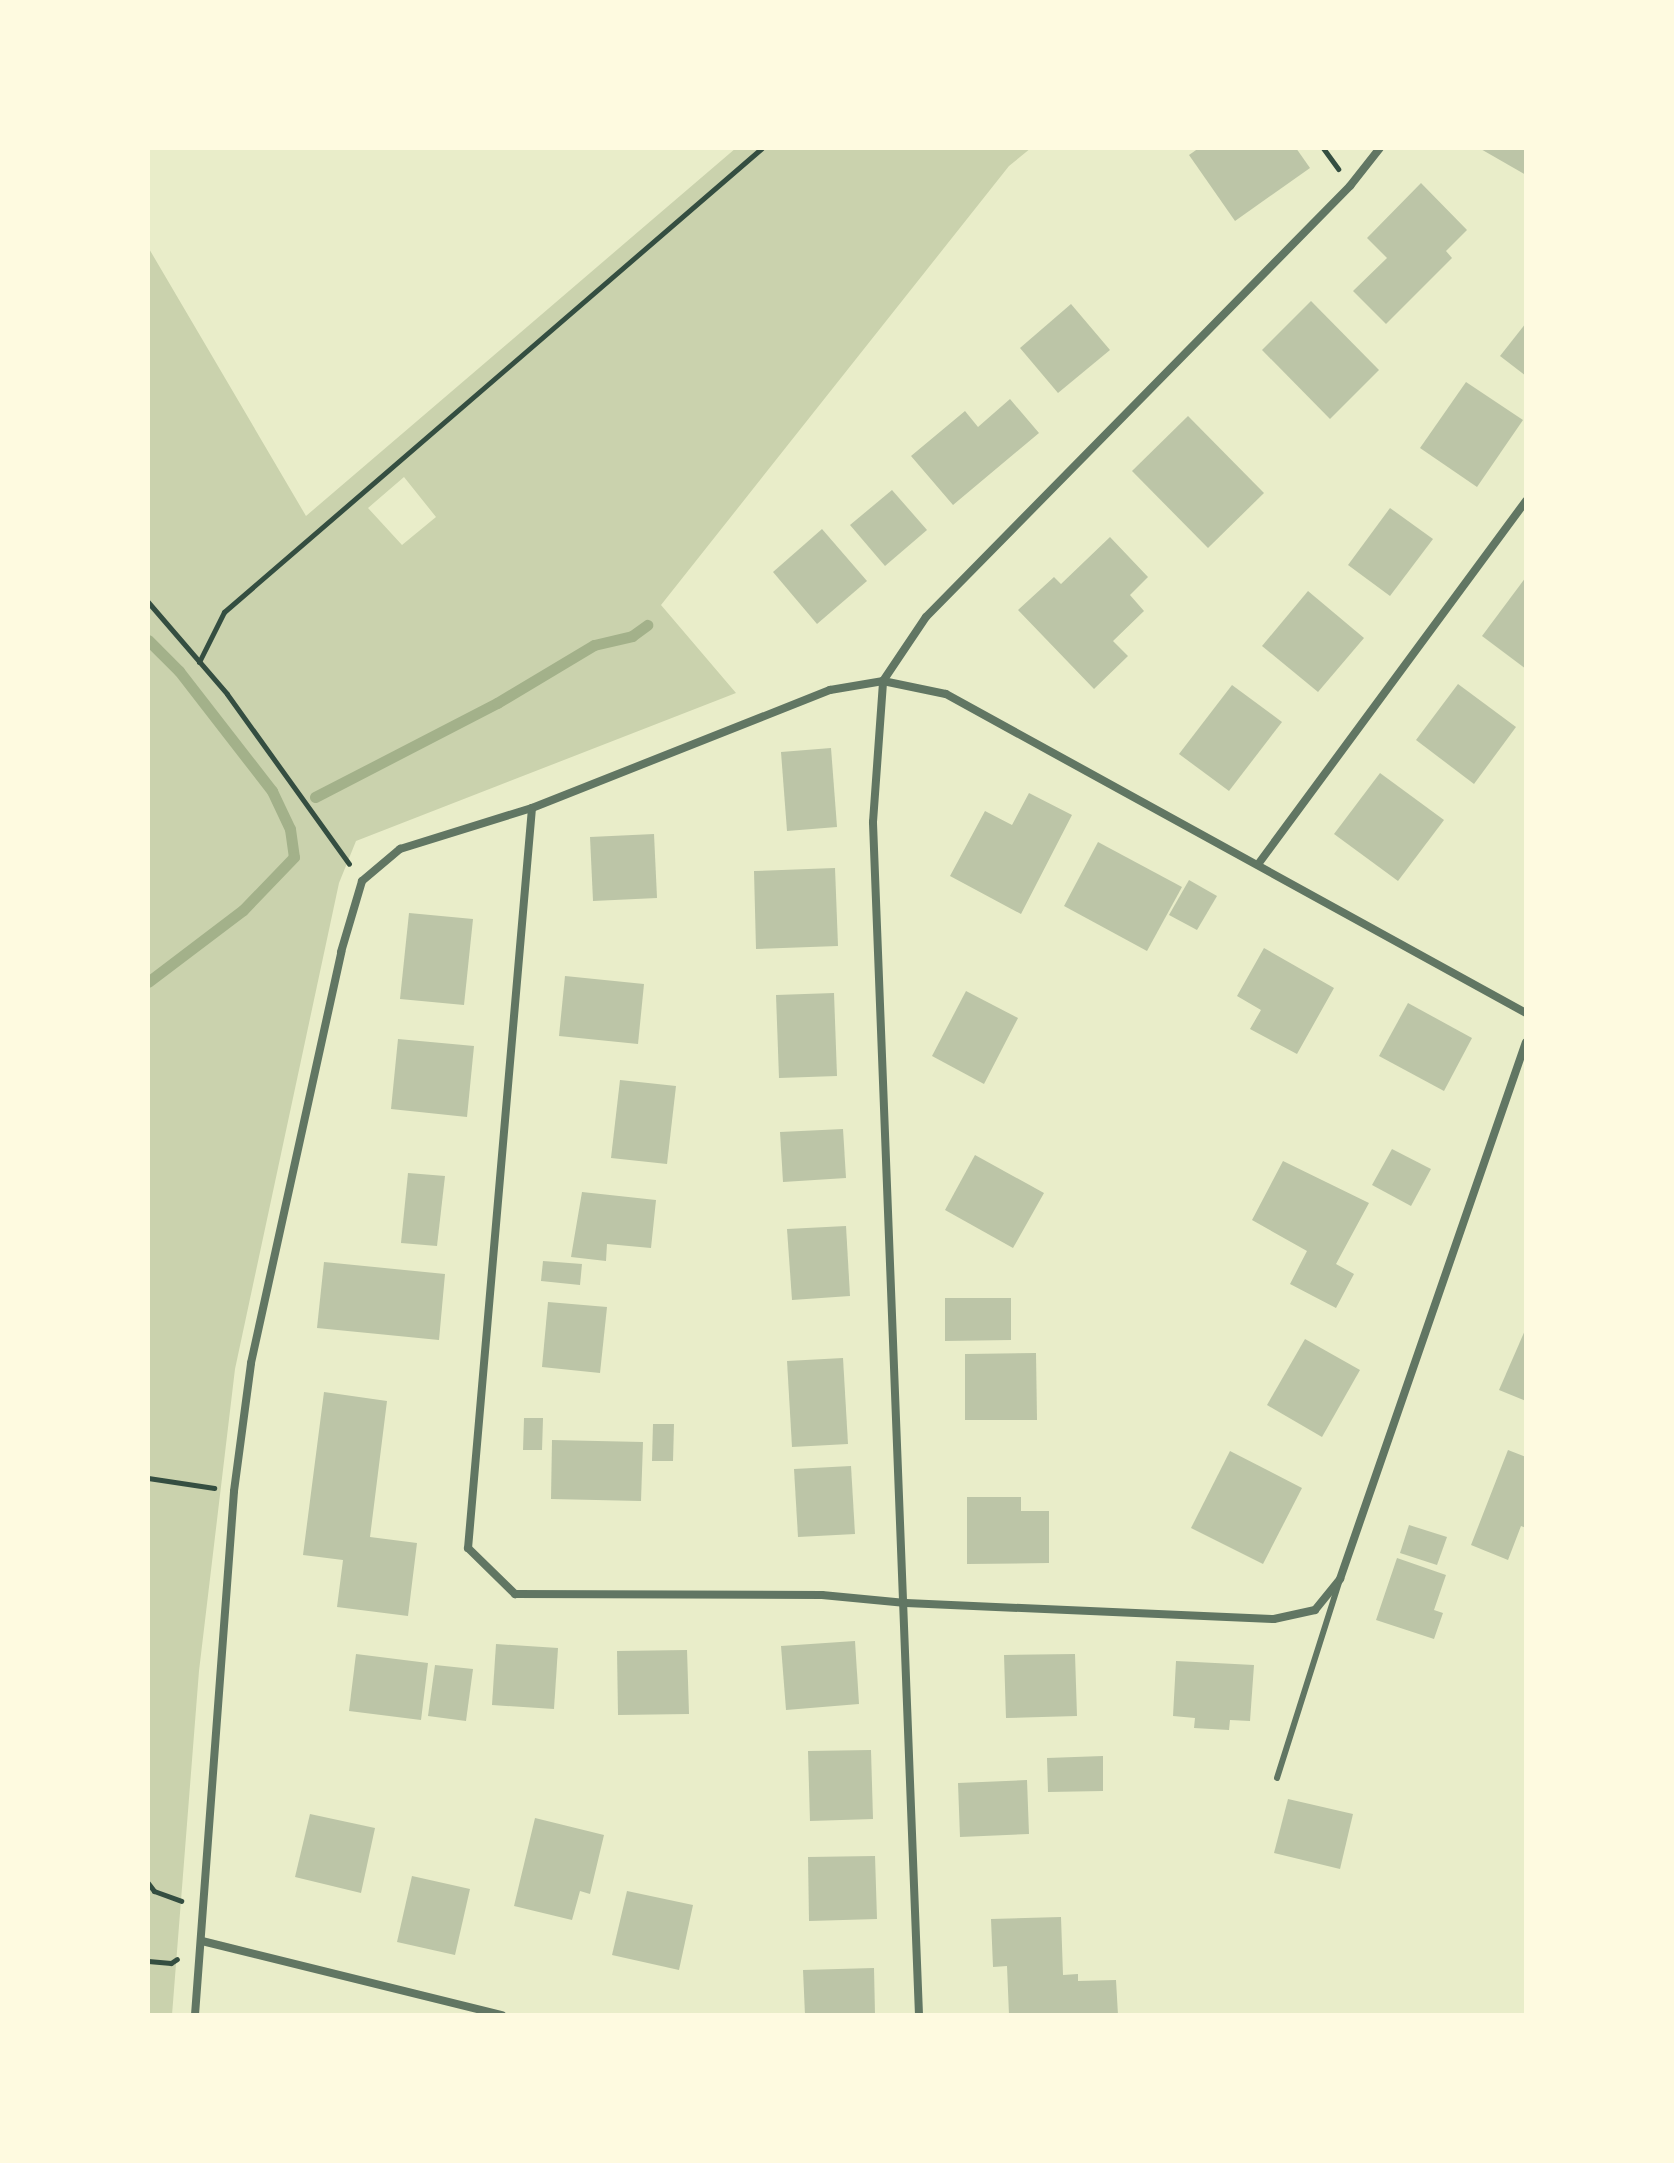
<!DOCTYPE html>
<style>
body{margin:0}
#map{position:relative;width:1674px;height:2163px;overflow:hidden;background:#e9edc9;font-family:"Space Grotesk",sans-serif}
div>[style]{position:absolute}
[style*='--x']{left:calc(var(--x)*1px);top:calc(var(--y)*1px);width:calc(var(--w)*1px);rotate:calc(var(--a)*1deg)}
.green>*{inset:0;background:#cad2ad}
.stream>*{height:11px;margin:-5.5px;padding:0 5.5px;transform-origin:5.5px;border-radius:5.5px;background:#a3b18a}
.building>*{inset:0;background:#bcc5a7}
.path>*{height:5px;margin:-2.5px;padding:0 2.5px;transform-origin:2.5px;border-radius:2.5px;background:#344e41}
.service>*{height:6px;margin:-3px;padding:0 3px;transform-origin:3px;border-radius:3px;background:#617663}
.minor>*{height:8px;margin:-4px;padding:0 4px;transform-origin:4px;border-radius:4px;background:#617663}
span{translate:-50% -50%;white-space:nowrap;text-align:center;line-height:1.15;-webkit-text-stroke:6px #fefae0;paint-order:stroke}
.frame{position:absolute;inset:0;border:150px solid #fefae0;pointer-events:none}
</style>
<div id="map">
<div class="green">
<i style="clip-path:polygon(evenodd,736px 148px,1031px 148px,1009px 166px,661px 605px,736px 693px,356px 841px,339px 883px,235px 1369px,199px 1671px,172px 2015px,148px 2015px,148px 247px,306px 516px,736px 148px,404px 477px,436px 517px,402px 545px,368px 508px,404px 477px)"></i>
</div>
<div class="stream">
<i style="--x:148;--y:640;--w:44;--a:45"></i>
<i style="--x:179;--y:671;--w:152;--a:52.2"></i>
<i style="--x:272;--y:791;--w:42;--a:64.7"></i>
<i style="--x:290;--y:829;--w:28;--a:82"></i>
<i style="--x:294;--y:857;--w:74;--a:133.9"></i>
<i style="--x:243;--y:910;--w:119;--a:142.8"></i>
<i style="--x:315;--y:797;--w:205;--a:-27.3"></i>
<i style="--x:497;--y:703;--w:113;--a:-30.9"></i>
<i style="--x:594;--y:645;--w:39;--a:-13"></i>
<i style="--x:632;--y:636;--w:19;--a:-36"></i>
</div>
<div class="building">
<i style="clip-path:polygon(1199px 148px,1296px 148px,1310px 168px,1235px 221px,1189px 155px)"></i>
<i style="clip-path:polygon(1479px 148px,1526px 148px,1526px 175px)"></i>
<i style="clip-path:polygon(1421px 183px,1467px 230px,1446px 251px,1452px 258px,1386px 324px,1353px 291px,1387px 258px,1367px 238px)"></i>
<i style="clip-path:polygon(1311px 301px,1379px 370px,1330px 419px,1262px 350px)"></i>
<i style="clip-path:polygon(1071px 304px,1110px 350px,1058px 393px,1020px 348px)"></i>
<i style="clip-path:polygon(1526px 323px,1526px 376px,1500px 356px)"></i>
<i style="clip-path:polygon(1466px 382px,1523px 420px,1477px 487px,1420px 448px)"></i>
<i style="clip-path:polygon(1010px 399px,1039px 433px,953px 505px,911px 456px,965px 411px,978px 427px)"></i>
<i style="clip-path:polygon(1188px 416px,1264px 493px,1208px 548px,1132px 471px)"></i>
<i style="clip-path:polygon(892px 490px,927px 530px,885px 566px,850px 525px)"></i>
<i style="clip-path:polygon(1390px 508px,1433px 539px,1390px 596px,1348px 565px)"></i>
<i style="clip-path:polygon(822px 529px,867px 581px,817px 624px,773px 572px)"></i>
<i style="clip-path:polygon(1110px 537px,1148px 577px,1130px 595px,1144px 611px,1113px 641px,1128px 656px,1094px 689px,1018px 610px,1054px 577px,1061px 584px)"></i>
<i style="clip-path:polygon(1526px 577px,1526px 669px,1482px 636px)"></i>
<i style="clip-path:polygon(1308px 591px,1364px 638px,1318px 692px,1262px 646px)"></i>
<i style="clip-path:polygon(1458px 684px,1516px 727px,1474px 784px,1416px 740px)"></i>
<i style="clip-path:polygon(1232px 685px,1282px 722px,1229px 791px,1179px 754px)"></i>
<i style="clip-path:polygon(831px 748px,837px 827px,787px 831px,781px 752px)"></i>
<i style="clip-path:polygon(1380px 773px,1444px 820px,1398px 881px,1334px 834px)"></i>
<i style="clip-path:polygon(1029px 793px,1072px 815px,1021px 914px,950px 876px,985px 811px,1012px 825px)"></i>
<i style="clip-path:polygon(654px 834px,657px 898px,593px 901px,590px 837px)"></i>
<i style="clip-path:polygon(1098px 842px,1182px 887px,1147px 951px,1064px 906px)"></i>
<i style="clip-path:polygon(835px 868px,838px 946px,756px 949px,754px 871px)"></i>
<i style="clip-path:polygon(1189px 880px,1217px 896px,1197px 930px,1169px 915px)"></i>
<i style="clip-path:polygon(409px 913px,473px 919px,464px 1005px,400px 999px)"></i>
<i style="clip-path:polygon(1264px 948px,1334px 988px,1297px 1054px,1250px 1029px,1261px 1010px,1237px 996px)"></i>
<i style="clip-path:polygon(565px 976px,644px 984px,638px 1044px,559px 1036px)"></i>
<i style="clip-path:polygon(966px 991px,1018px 1018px,984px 1084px,932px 1056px)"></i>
<i style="clip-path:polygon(834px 993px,837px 1076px,779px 1078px,776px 995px)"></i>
<i style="clip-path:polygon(1408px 1003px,1472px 1038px,1444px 1091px,1379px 1056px)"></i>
<i style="clip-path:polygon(398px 1039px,474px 1046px,467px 1117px,391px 1109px)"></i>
<i style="clip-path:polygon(620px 1080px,676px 1086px,667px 1164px,611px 1158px)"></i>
<i style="clip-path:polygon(843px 1129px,846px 1178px,783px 1182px,780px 1132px)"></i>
<i style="clip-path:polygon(1392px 1149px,1431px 1169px,1411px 1206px,1372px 1185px)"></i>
<i style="clip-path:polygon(975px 1155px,1044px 1193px,1013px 1248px,945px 1210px)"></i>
<i style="clip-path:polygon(1283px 1161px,1369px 1203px,1336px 1264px,1354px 1274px,1336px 1308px,1290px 1284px,1307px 1251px,1252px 1220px)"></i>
<i style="clip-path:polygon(408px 1173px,445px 1176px,437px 1246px,401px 1243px)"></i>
<i style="clip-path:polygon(582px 1192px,656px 1200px,651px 1248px,607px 1244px,606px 1261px,571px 1257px)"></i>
<i style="clip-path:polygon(846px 1226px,850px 1296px,792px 1300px,787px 1229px)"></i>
<i style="clip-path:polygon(543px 1261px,582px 1264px,580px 1285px,541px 1281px)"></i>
<i style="clip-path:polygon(324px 1262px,445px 1274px,439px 1340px,317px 1328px)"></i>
<i style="clip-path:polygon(945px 1298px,1011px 1298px,1011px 1340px,945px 1341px)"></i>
<i style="clip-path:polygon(548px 1302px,607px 1307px,600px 1373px,542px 1367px)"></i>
<i style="clip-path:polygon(1526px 1328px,1526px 1401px,1499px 1390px)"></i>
<i style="clip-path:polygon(1305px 1339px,1360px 1370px,1322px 1437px,1267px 1405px)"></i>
<i style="clip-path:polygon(1036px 1353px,1037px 1420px,965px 1420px,965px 1354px)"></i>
<i style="clip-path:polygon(843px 1358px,848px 1444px,792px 1447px,787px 1361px)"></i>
<i style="clip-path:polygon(324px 1392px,387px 1401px,370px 1537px,417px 1543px,408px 1616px,337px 1607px,343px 1560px,303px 1555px)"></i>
<i style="clip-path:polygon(524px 1418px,543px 1418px,542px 1450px,523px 1450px)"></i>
<i style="clip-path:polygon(653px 1424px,674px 1424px,673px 1461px,652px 1461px)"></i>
<i style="clip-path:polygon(552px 1440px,643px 1442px,641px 1501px,551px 1499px)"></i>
<i style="clip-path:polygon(1508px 1450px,1526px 1457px,1526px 1528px,1521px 1526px,1508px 1560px,1471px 1545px)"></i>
<i style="clip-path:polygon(1230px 1451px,1302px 1488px,1263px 1564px,1191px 1528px)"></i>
<i style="clip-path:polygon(851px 1466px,855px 1534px,798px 1537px,794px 1469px)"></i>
<i style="clip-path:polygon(967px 1497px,1021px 1497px,1021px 1511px,1049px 1511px,1049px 1563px,967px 1564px)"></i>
<i style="clip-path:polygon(1409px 1525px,1447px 1537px,1437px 1565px,1400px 1553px)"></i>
<i style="clip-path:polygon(1397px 1558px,1446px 1575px,1434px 1610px,1443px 1613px,1434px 1639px,1376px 1620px)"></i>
<i style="clip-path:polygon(855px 1641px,859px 1704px,786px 1710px,781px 1646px)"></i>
<i style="clip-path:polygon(496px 1644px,558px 1648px,554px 1709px,492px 1705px)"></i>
<i style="clip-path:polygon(687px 1650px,689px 1714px,618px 1715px,617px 1651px)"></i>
<i style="clip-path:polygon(356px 1654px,428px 1663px,421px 1720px,349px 1711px)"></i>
<i style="clip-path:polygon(1075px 1654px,1077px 1716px,1006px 1718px,1004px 1655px)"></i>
<i style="clip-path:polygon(1176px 1661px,1254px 1665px,1250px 1721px,1230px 1720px,1229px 1730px,1194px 1728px,1195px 1718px,1173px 1716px)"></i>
<i style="clip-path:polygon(435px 1665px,473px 1669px,466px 1721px,428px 1716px)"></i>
<i style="clip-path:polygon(871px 1750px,873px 1819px,810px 1821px,808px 1751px)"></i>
<i style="clip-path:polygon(1103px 1756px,1103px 1791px,1048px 1792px,1047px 1758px)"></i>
<i style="clip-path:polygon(1027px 1780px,1029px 1834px,960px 1837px,958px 1783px)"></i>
<i style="clip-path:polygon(1288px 1799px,1353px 1814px,1340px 1869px,1274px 1853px)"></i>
<i style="clip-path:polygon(310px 1814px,375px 1828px,361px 1893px,295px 1877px)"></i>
<i style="clip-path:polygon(535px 1818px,604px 1835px,590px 1894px,580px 1891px,572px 1920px,514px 1906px)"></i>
<i style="clip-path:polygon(875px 1856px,877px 1919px,809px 1921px,808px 1857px)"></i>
<i style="clip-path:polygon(412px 1876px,470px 1889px,455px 1955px,397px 1942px)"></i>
<i style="clip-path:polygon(627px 1891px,693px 1905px,679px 1970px,612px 1955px)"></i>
<i style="clip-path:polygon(1061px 1917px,1063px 1975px,1078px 1974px,1078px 1981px,1116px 1980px,1118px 2015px,1009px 2015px,1007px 1966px,993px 1967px,991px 1919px)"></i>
<i style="clip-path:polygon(874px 1968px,875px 2015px,805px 2015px,803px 1970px)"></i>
</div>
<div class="path">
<i style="--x:1323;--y:148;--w:26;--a:54"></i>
<i style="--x:148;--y:602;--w:121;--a:49.3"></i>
<i style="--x:227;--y:694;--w:209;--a:54.3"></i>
<i style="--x:199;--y:662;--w:56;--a:-63.4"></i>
<i style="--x:224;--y:612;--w:710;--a:-40.78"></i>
<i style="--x:148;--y:1478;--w:67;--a:8.6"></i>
<i style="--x:148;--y:1883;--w:10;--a:53"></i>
<i style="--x:154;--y:1891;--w:29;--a:20"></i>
<i style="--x:148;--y:1961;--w:23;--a:5"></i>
<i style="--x:171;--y:1963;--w:7;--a:-34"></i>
</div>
<div class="service">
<i style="--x:1277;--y:1778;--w:206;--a:-72.4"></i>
</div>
<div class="minor">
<i style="--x:532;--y:808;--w:743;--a:94.94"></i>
<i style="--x:468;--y:1548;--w:66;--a:44.4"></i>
<i style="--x:515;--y:1594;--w:307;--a:0.2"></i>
<i style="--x:822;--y:1595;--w:84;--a:5.4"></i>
<i style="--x:906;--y:1603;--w:368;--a:2.5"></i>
<i style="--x:1274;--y:1619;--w:42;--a:-12.4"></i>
<i style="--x:1315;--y:1610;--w:40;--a:-51"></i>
<i style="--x:1340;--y:1579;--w:568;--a:-70.9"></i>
<i style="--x:1259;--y:863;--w:450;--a:-53.6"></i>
<i style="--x:202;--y:1941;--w:309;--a:13.9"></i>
<i style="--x:195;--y:2015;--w:525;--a:-85.74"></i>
<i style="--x:234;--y:1491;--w:129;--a:-82.4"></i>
<i style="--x:251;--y:1363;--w:421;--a:-77.6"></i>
<i style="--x:341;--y:952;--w:74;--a:-73.5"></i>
<i style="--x:362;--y:881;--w:50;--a:-40.1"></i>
<i style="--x:400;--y:849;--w:138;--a:-17.3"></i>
<i style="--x:532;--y:808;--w:321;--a:-21.6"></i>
<i style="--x:830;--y:690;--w:54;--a:-9.6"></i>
<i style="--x:883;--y:681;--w:64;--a:11.7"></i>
<i style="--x:946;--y:694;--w:662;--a:28.81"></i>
<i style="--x:919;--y:2015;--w:1194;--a:-92.21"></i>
<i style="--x:873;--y:822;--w:141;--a:-85.9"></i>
<i style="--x:883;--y:681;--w:77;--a:-56.1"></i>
<i style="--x:926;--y:617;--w:605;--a:-45.47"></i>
<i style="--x:1350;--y:186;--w:48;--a:-51.7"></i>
</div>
<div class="frame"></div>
</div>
